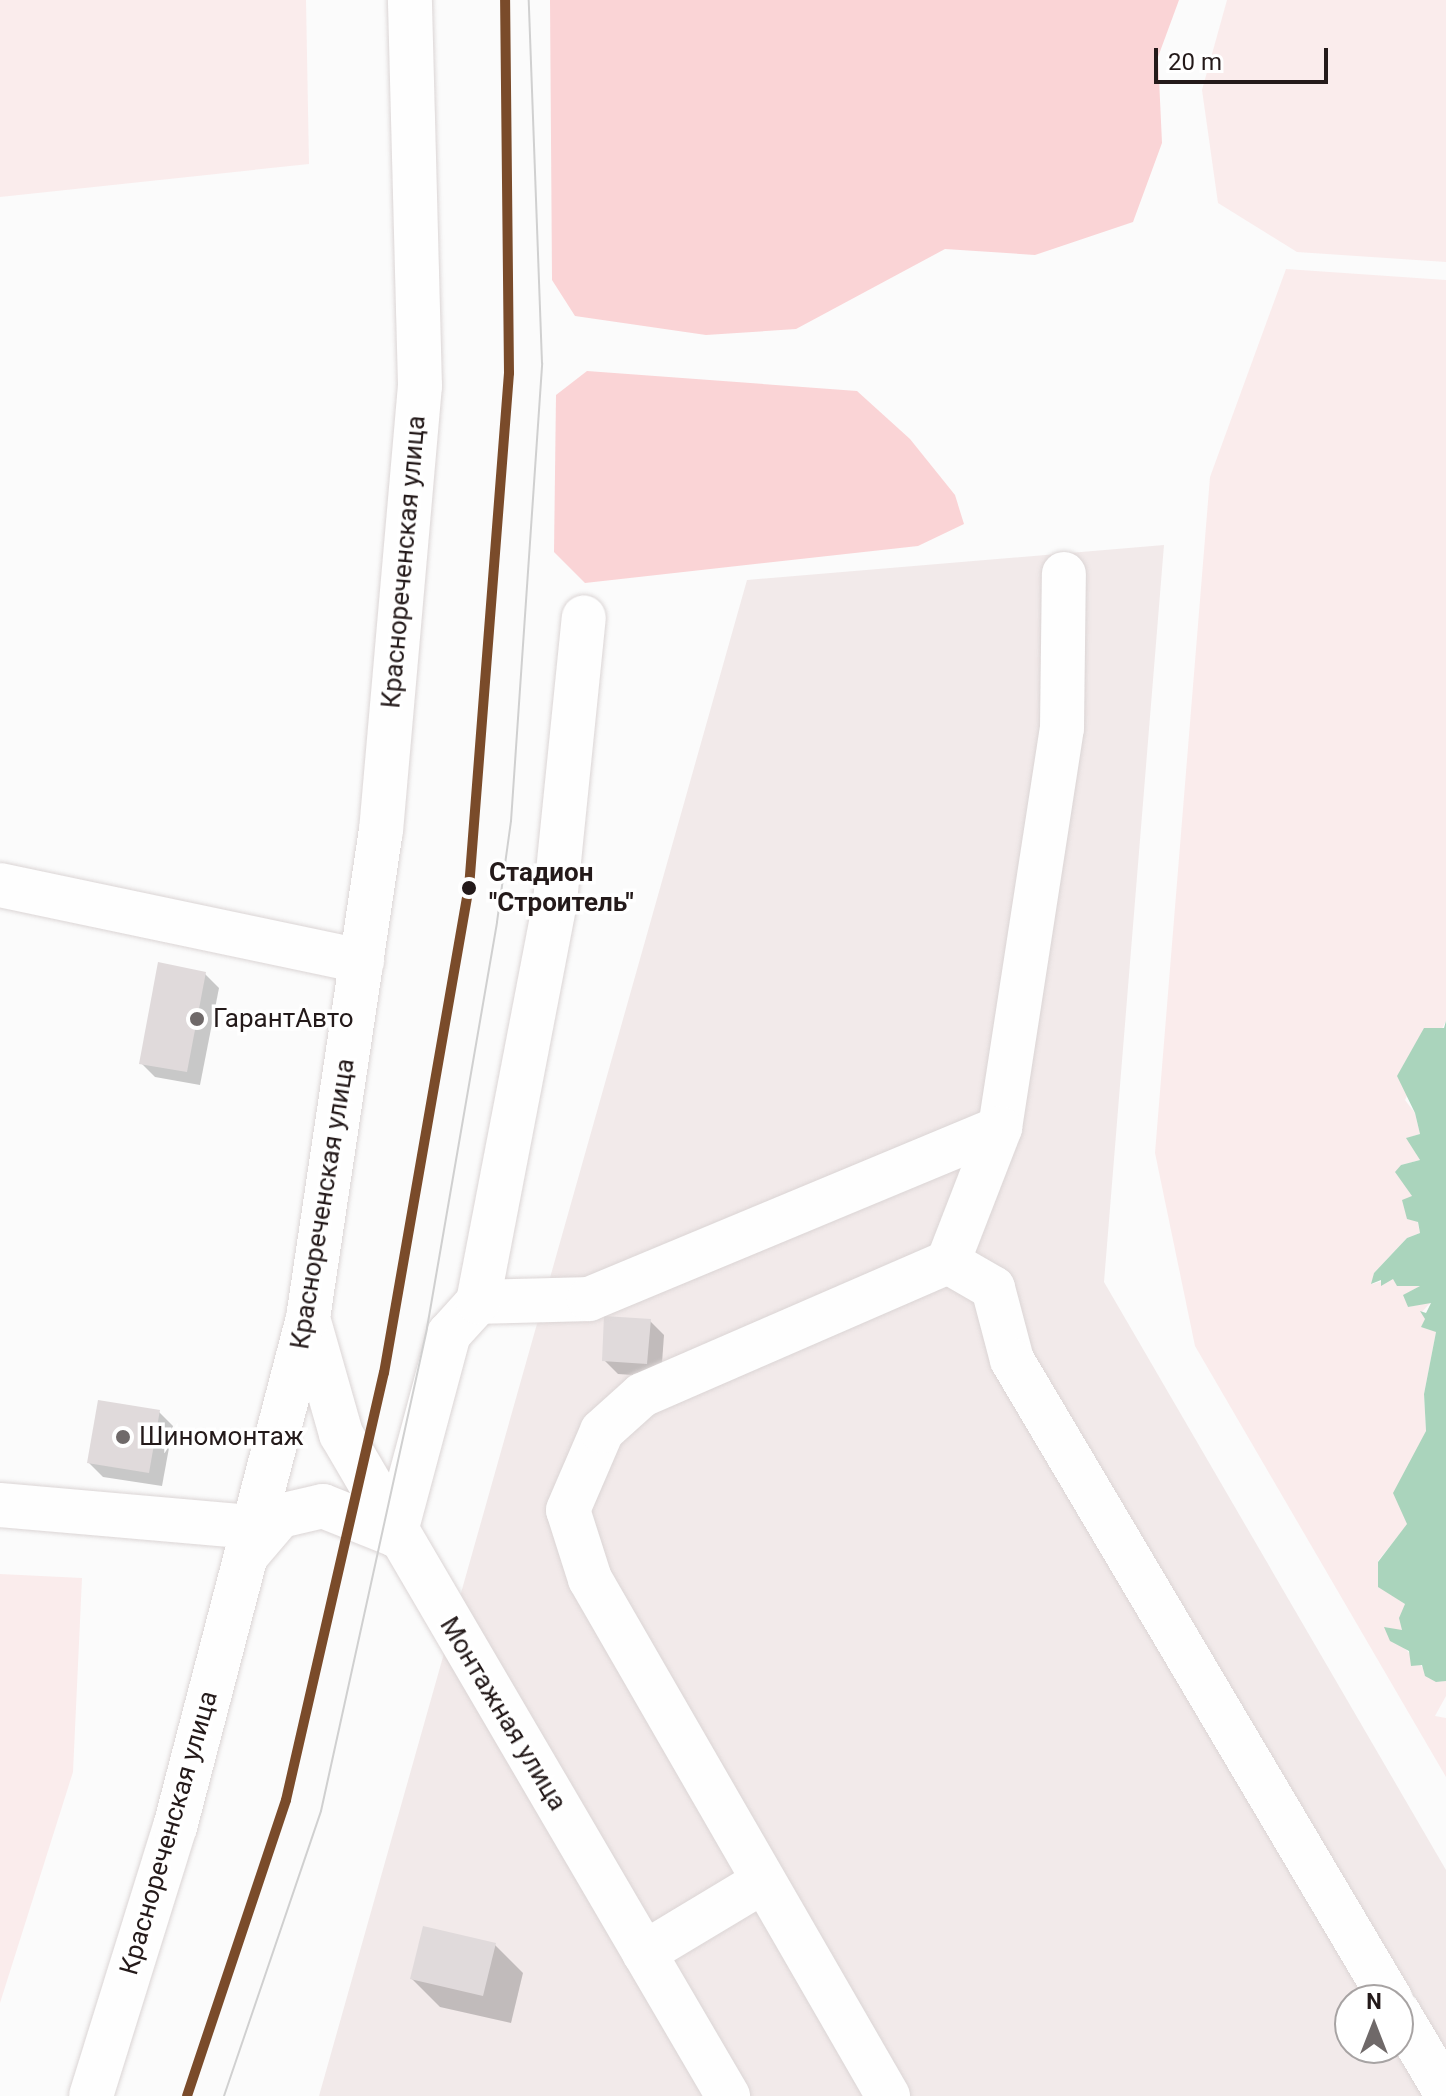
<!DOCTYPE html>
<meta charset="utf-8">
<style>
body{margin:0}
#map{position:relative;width:1446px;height:2096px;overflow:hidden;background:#fbfbfb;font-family:Roboto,sans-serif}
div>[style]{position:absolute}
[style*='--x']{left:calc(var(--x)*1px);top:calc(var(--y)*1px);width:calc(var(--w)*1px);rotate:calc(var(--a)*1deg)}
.built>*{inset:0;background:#f2eaea}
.green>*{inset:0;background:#faecec}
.forest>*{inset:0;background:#fad4d6}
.water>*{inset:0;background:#aad4bc}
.shadow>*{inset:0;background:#0003}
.building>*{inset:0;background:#e0dadb}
.roads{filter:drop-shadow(0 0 2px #dbd5d5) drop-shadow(0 0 2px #dbd5d5)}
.minor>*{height:44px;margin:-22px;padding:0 22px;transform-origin:22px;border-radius:22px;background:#fefefe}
.major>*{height:44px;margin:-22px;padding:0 22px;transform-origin:22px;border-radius:22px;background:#fefefe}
.tram>*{height:2px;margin:-1px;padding:0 1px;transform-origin:1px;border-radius:1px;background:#d0d0d0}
.tram-1>*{height:10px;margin:-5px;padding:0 5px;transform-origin:5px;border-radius:5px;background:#7a4b2a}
.dots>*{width:22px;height:22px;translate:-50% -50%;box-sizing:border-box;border:4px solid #fff;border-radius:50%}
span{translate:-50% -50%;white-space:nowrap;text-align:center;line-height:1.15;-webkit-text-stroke:7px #fff;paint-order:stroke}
.street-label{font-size:26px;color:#241a1a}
.stop-label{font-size:26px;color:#241a1a;font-weight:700}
.left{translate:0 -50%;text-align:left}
.poi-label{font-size:26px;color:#241a1a}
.north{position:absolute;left:1334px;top:1984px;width:80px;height:80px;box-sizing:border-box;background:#fff;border:2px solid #a7a3a3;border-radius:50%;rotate:0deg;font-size:22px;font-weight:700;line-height:32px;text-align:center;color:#241a1a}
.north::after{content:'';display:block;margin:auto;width:28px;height:36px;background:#6f6969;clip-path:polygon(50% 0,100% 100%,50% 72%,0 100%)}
.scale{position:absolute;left:1154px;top:48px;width:174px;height:36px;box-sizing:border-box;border:4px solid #241a1a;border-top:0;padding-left:10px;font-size:24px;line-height:28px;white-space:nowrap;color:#241a1a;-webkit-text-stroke:6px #fff;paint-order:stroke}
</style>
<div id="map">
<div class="built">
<i style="clip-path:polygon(evenodd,1164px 545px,1104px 1282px,1446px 1870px,1446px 2096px,319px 2096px,747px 580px,1164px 545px,1350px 2000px,1398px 2000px,1398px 2048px,1350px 2048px,1350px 2000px)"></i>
</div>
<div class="green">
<i style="clip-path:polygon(0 0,306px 0,309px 164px,0 197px)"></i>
<i style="clip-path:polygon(1227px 0,1446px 0,1446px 262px,1297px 252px,1218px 203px,1202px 90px)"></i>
<i style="clip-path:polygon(1286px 269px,1446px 280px,1446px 1021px,1405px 1100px,1415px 1113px,1420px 1134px,1407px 1138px,1420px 1160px,1401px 1165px,1396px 1172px,1412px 1196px,1420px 1233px,1407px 1238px,1374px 1273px,1372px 1284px,1393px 1278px,1420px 1286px,1404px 1295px,1408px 1307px,1431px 1302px,1422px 1312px,1436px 1332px,1424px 1394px,1426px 1431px,1415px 1455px,1408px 1524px,1378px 1561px,1378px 1586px,1405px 1604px,1402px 1631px,1385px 1627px,1436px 1682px,1446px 1681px,1446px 1696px,1435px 1716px,1446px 1718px,1446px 1777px,1195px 1346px,1155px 1153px,1210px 477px)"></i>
<i style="clip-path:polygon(0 1574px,82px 1578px,73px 1772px,0 2003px)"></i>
</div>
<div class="forest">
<i style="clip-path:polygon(550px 0,1179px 0,1158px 57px,1162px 143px,1133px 222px,1035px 255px,945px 249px,796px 329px,706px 335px,575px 316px,552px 280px)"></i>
<i style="clip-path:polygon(587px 371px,857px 391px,910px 439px,955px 495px,964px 524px,918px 546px,585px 583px,554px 552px,556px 395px)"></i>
</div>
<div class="water">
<i style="clip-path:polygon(1446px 1021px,1446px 1681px,1436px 1682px,1425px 1676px,1422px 1665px,1411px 1666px,1409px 1651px,1390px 1641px,1384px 1627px,1402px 1630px,1399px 1618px,1405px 1604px,1378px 1587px,1378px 1562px,1407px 1524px,1393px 1493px,1426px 1431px,1424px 1394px,1436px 1332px,1421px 1327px,1425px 1319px,1420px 1311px,1426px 1313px,1431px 1303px,1408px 1307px,1403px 1295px,1420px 1286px,1397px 1286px,1393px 1279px,1381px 1286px,1381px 1280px,1371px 1284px,1374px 1273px,1407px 1238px,1420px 1233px,1418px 1222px,1407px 1219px,1402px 1200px,1412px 1196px,1395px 1172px,1401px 1165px,1420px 1160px,1406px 1138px,1420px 1134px,1415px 1113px,1397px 1076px,1424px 1028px,1444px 1028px)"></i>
</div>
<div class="shadow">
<i style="clip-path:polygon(205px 974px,219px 988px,200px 1085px,155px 1077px,141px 1063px)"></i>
<i style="clip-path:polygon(650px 1321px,664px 1335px,661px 1377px,618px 1374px,604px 1360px)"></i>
<i style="clip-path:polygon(159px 1412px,173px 1426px,162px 1486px,103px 1477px,89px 1463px)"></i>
<i style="clip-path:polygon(495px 1945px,523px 1973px,511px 2023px,440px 2007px,412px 1979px)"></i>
</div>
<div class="building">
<i style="clip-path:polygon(158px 962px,206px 972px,187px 1072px,139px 1064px)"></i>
<i style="clip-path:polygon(604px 1316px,651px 1319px,647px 1364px,602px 1361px)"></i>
<i style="clip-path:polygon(98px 1400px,160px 1410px,149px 1473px,87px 1463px)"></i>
<i style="clip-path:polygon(423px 1926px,496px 1943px,483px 1996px,410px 1979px)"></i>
</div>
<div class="roads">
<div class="minor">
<i style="--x:0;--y:885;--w:370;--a:11.9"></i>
<i style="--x:948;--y:1262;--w:144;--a:-68.8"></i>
<i style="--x:1000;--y:1128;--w:405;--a:-81.2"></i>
<i style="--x:1062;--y:728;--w:154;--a:-89.3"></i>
<i style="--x:478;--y:1302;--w:111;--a:-1.5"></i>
<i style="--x:589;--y:1299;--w:445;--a:-22.6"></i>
<i style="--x:308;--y:1318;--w:121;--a:74.1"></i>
<i style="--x:341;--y:1434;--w:767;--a:59.69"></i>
<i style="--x:0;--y:1505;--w:254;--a:5"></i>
<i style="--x:246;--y:1556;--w:52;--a:-49.6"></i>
<i style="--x:280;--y:1516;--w:44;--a:-13.1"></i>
<i style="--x:323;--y:1506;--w:78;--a:21.9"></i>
<i style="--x:395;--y:1535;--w:208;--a:-75"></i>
<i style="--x:449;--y:1334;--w:43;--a:-47.8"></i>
<i style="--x:478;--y:1302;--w:408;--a:-79.1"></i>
<i style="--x:555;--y:901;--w:285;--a:-84.2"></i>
<i style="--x:644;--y:1953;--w:138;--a:-31"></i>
<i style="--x:1398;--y:2012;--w:94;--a:59.3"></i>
<i style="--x:888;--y:2096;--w:597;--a:-119.96"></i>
<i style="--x:590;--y:1579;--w:72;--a:-107.7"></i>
<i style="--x:568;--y:1510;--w:86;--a:-66.7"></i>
<i style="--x:602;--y:1431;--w:54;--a:-42"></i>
<i style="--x:642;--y:1395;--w:334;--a:-23.5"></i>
<i style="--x:948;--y:1262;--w:52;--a:30"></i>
<i style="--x:993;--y:1288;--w:74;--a:75.2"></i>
<i style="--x:1012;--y:1360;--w:744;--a:59.37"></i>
</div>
<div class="major">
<i style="--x:91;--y:2096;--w:282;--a:-72.7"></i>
<i style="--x:175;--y:1827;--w:526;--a:-75.36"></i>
<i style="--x:308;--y:1318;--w:492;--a:-81.5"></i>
<i style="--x:381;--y:831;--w:447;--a:-85"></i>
<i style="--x:420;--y:386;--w:386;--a:-91.5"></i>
</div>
</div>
<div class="tram">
<i style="--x:224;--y:2096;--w:301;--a:-71.2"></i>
<i style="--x:321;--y:1811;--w:494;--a:-77.6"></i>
<i style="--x:427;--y:1328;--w:412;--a:-80.2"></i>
<i style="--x:497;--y:922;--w:102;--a:-82.1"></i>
<i style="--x:511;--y:821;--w:459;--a:-86.1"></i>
<i style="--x:542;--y:363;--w:363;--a:-92.1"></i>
</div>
<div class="tram-1">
<i style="--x:187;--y:2096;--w:312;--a:-71.5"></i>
<i style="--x:286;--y:1800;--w:438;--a:-77.1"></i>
<i style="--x:384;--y:1373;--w:492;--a:-80.1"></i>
<i style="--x:469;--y:888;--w:517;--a:-85.56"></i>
<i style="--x:509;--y:373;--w:373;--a:-90.6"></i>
</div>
<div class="dots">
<i style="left:469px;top:888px;background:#241a1a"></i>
<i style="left:197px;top:1019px;background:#6f6969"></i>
<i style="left:123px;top:1437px;background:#6f6969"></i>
</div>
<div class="street-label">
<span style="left:404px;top:562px;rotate:-85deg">Краснореченская улица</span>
<span style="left:323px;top:1204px;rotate:-81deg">Краснореченская улица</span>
<span style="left:503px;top:1714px;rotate:59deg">Монтажная улица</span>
<span style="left:169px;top:1833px;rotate:-74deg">Краснореченская улица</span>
</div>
<div class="stop-label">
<span class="left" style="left:489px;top:888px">Стадион<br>"Строитель"</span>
</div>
<div class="poi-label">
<span class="left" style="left:213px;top:1019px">ГарантАвто</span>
<span class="left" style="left:139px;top:1437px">Шиномонтаж</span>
</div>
<div class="north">N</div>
<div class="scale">20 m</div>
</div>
